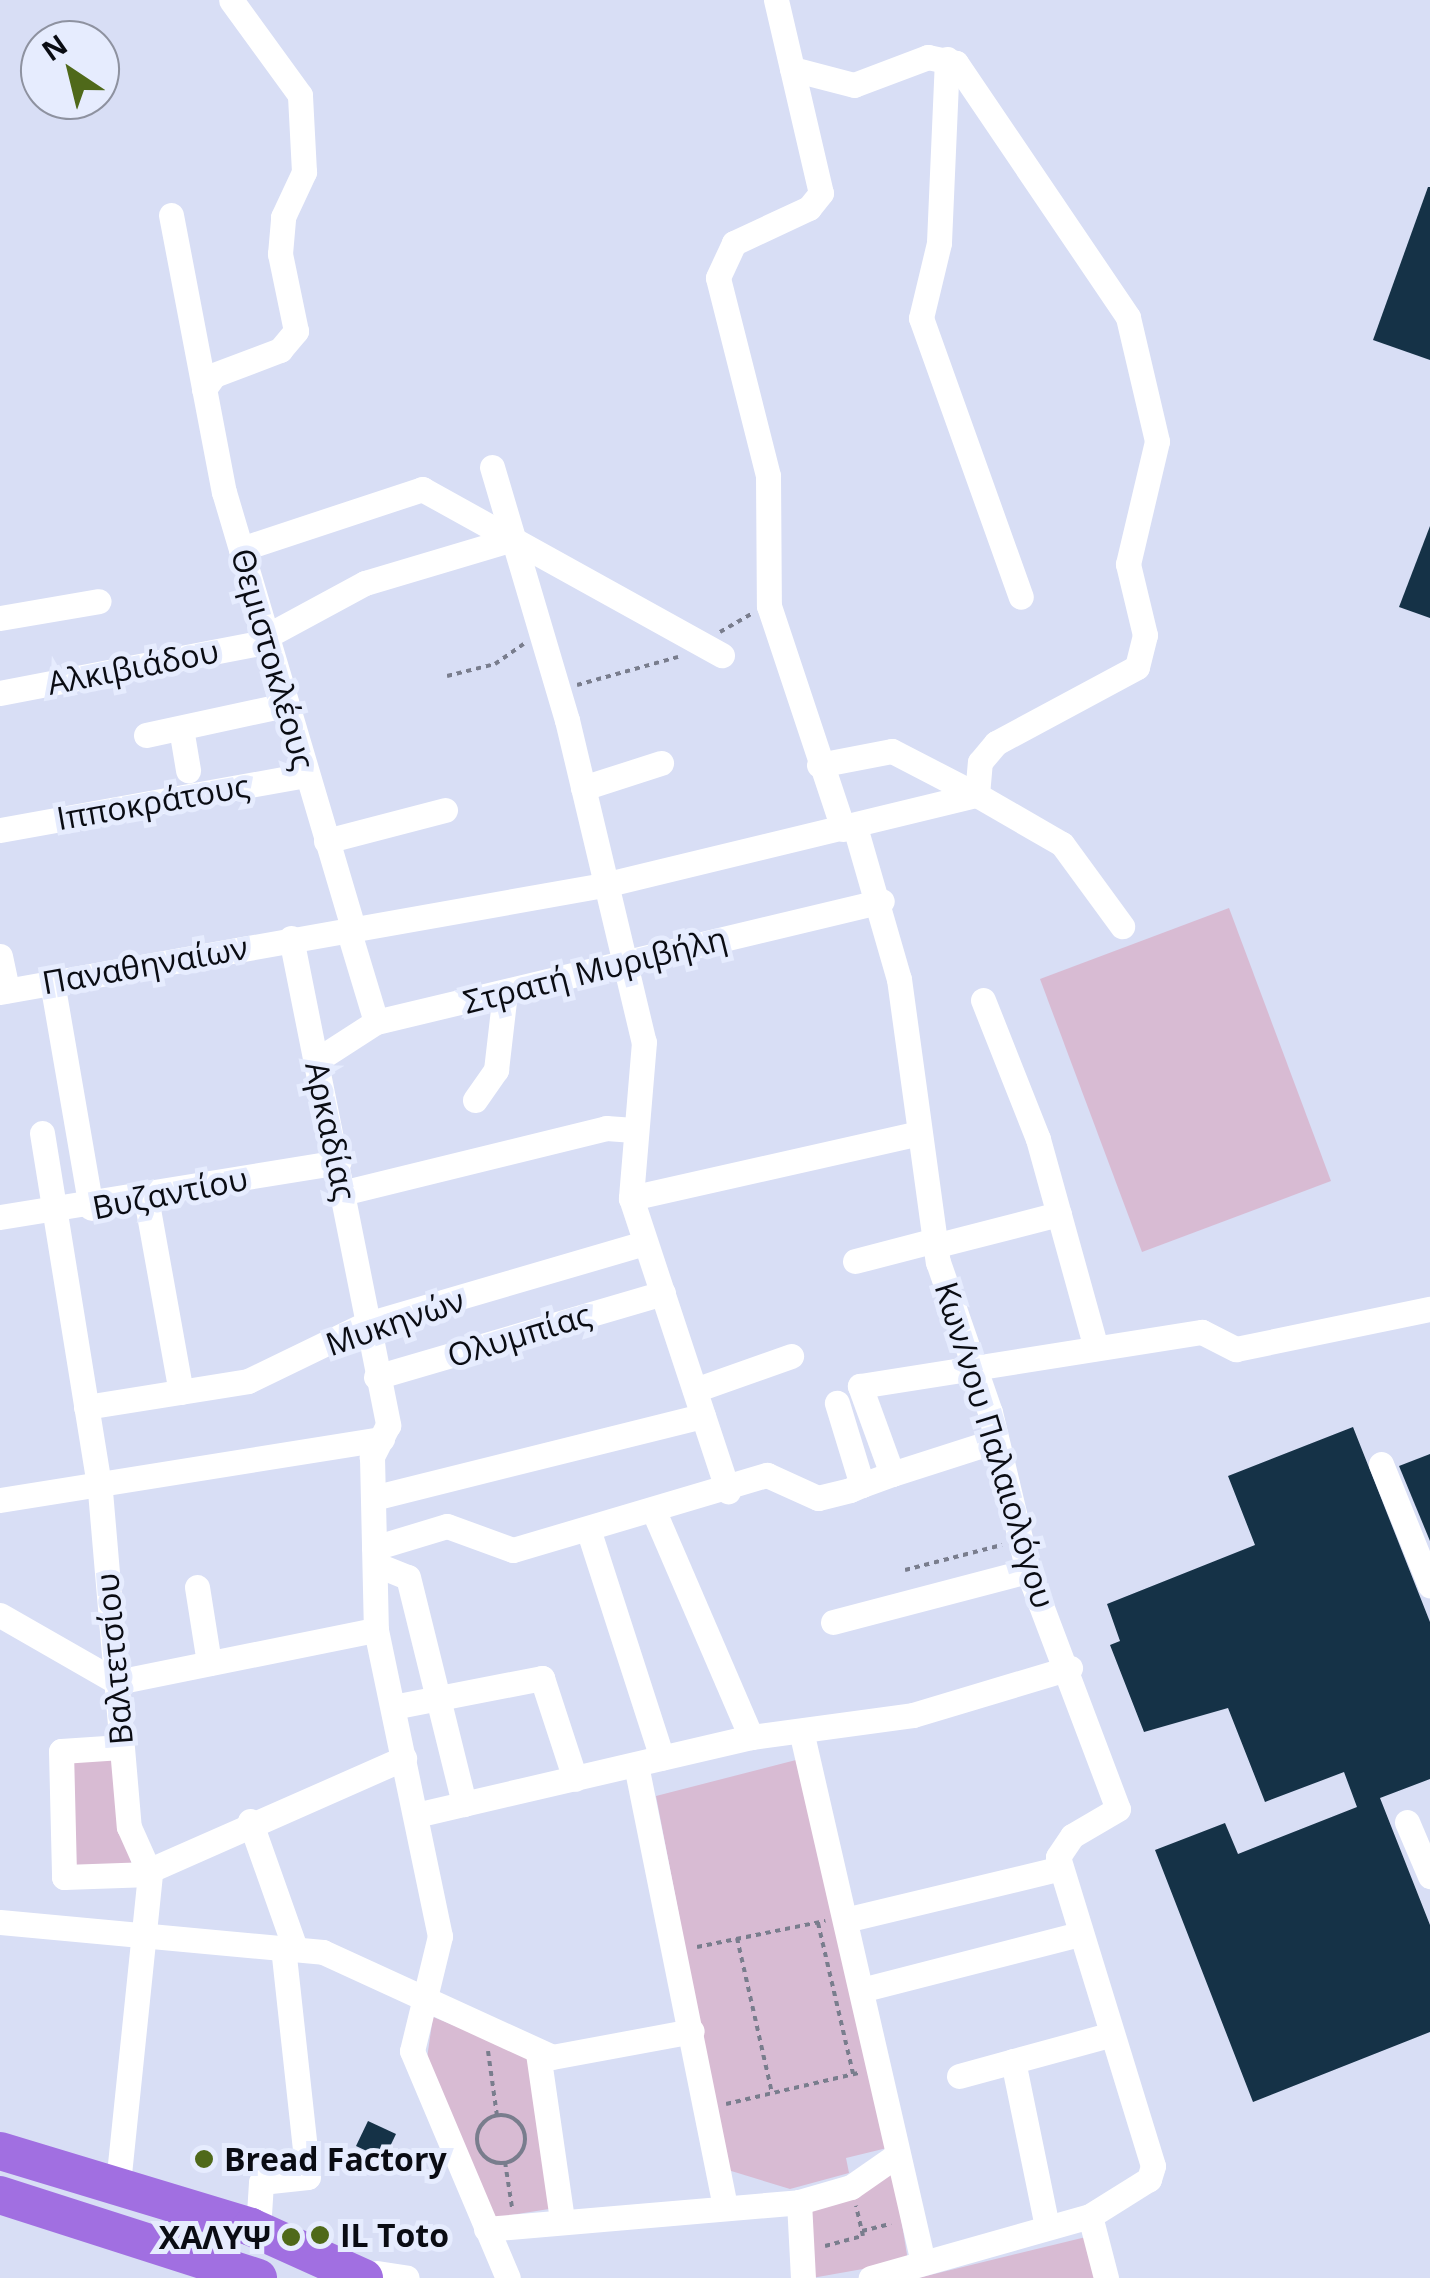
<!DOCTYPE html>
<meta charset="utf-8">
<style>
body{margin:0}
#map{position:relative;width:1430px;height:2278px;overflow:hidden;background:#d8def5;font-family:"Open Sans",sans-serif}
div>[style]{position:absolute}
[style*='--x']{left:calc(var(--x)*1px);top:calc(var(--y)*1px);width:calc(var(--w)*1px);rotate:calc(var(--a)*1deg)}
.green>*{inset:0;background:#d8bbd3}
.building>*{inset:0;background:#153247}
.path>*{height:4px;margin-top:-2px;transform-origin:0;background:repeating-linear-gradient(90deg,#797d8d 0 5px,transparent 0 10px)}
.path>.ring{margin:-2px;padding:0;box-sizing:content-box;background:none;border:4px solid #797d8d;border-radius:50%}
.minor>*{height:25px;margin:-12.5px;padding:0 12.5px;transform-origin:12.5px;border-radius:12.5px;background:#fff}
.highway>*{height:38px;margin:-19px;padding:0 19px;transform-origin:19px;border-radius:19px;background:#a16fe1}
.dots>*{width:28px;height:28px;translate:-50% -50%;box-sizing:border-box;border:5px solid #e6ecfe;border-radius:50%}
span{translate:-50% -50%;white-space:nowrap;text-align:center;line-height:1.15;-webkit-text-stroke:10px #e6ecfe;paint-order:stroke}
.street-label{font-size:32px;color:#0a0c13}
.poi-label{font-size:32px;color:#0a0c13;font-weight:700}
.left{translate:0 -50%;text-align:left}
.right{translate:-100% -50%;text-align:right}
.north{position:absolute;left:20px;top:20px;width:100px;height:100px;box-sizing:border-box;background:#e6ecfe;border:2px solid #8e92a0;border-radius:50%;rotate:325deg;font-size:28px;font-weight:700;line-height:40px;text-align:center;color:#0a0c13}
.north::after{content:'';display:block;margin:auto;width:35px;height:45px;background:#4f691a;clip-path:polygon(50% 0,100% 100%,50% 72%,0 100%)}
</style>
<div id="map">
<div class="green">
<i style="clip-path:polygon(1229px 908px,1331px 1181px,1142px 1252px,1040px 979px)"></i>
<i style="clip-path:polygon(114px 1757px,132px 1868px,70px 1871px,66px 1759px)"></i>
<i style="clip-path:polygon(796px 1760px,887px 2148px,846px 2158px,849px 2173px,790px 2189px,728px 2170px,656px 1796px)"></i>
<i style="clip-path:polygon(433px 2017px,528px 2055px,549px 2209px,493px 2218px,427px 2058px)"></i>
<i style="clip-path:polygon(893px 2169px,908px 2261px,812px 2278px,809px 2206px)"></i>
<i style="clip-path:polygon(1086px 2237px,1096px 2278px,918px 2278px)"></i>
</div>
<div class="building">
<i style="clip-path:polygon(1428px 187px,1430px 187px,1430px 360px,1373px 340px)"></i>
<i style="clip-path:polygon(1430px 526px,1430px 618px,1399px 607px)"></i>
<i style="clip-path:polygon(1353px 1427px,1430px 1622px,1430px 1779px,1380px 1798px,1430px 1925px,1430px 2032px,1253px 2102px,1155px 1850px,1225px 1823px,1238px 1854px,1357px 1807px,1344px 1772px,1265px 1802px,1228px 1708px,1144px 1732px,1110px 1645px,1120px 1641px,1107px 1604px,1255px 1545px,1228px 1476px)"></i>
<i style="clip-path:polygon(1430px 1454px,1430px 1541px,1399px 1466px)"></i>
<i style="clip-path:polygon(368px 2121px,396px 2134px,384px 2159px,356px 2146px)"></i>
</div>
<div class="path">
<i style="--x:720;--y:632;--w:36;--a:-30"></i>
<i style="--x:447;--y:676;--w:49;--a:-14"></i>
<i style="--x:495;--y:664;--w:35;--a:-35"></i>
<i style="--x:577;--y:685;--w:105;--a:-15.5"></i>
<i style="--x:905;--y:1570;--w:100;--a:-14.5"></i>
<i style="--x:818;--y:1923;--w:155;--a:76.9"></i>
<i style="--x:737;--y:1938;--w:159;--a:77.3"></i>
<i style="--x:697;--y:1947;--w:131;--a:-11.5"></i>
<i style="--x:488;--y:2051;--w:66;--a:82.1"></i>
<i style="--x:726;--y:2104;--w:136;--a:-13.2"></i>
<i class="ring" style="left:477px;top:2115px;width:44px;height:44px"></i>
<i style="--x:505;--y:2162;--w:46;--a:81.2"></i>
<i style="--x:862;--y:2231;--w:30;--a:-14"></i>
<i style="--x:825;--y:2246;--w:39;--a:-15"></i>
<i style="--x:863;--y:2236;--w:31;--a:-103"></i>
</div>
<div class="minor">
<i style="--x:776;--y:0;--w:198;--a:76.9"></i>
<i style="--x:821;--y:193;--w:19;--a:129"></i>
<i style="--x:809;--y:208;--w:83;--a:155"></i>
<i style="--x:734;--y:243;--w:38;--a:115"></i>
<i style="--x:718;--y:278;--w:204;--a:75.8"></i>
<i style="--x:768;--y:476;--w:130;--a:89.6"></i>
<i style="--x:769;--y:606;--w:235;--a:71.6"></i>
<i style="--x:947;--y:59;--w:184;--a:92.5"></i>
<i style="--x:939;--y:243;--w:77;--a:103.5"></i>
<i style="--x:921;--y:318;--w:296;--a:70.3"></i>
<i style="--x:171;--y:215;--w:282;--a:79.2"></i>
<i style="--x:224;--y:492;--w:455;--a:73.5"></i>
<i style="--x:204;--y:389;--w:17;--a:-54"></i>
<i style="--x:214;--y:375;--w:71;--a:-20.7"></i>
<i style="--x:280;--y:350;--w:25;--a:-50"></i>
<i style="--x:296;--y:331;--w:79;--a:-101.7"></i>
<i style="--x:280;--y:254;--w:37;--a:-85"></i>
<i style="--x:283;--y:217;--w:50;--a:-65"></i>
<i style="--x:304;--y:172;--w:77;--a:-93"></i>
<i style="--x:300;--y:95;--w:117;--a:-126"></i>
<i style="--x:492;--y:467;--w:264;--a:73.5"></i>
<i style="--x:567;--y:720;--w:331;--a:76.6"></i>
<i style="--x:644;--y:1042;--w:157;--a:94.8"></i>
<i style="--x:631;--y:1198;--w:309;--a:71.7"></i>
<i style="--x:241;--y:549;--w:191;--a:-18.3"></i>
<i style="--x:422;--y:489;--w:343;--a:29"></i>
<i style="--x:0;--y:618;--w:100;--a:-9.7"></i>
<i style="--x:265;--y:637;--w:114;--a:-28.4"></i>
<i style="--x:365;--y:583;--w:154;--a:-16.6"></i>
<i style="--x:0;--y:693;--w:271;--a:-10.9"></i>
<i style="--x:181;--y:728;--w:43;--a:80.5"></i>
<i style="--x:146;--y:735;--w:142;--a:-12.2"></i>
<i style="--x:819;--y:765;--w:74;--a:-10.9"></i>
<i style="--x:892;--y:751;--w:96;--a:27.4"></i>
<i style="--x:977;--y:795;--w:98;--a:30"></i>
<i style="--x:1062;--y:844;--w:102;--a:53.8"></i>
<i style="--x:583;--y:788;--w:82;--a:-17.8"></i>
<i style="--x:855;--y:827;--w:158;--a:73.9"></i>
<i style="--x:899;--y:979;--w:286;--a:82.2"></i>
<i style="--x:938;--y:1262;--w:159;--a:70.9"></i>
<i style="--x:990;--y:1412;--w:163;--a:76.6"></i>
<i style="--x:1028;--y:1571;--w:254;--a:69.3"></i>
<i style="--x:1118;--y:1809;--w:53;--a:149.6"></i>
<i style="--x:1072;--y:1836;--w:25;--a:124"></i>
<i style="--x:1058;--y:1857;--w:323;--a:72.9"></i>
<i style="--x:1153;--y:2166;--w:14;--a:107"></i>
<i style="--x:1149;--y:2179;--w:70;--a:147.9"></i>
<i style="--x:1090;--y:2216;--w:228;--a:164.2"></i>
<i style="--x:0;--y:830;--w:311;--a:-10.2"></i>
<i style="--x:326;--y:841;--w:123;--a:-14.6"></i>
<i style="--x:348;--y:929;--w:97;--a:73.2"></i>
<i style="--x:291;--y:938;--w:497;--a:78.7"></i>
<i style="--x:388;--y:1425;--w:36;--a:117"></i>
<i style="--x:372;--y:1457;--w:173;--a:88.7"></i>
<i style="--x:376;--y:1630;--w:313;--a:78.2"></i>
<i style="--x:440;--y:1936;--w:118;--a:103.7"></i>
<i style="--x:412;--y:2051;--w:246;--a:67.1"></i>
<i style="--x:0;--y:956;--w:35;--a:78"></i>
<i style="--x:52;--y:982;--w:229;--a:80.2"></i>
<i style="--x:0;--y:992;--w:613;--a:-10.05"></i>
<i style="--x:604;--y:885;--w:384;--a:-13.6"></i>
<i style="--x:977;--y:795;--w:33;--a:-85"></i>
<i style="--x:980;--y:762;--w:25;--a:-50"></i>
<i style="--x:996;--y:743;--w:160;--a:-28.3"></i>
<i style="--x:1137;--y:667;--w:33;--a:-76"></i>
<i style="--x:1145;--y:635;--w:73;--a:-103.5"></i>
<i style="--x:1128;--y:564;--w:126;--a:-76.7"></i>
<i style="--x:1157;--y:441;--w:127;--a:-103.2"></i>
<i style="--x:1128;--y:317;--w:307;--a:-124.1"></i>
<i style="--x:956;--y:63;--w:29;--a:-168"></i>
<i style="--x:928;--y:57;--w:79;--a:159.3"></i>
<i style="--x:854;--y:85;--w:64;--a:-165.5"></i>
<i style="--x:983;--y:1000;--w:149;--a:68.4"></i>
<i style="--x:1038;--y:1139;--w:217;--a:74.5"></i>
<i style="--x:317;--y:1060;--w:70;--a:-32.8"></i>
<i style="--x:376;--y:1022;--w:520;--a:-13.45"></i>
<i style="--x:475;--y:1100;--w:37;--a:-55"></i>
<i style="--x:496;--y:1070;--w:79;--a:-83.4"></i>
<i style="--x:42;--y:1133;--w:363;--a:80.8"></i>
<i style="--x:100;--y:1491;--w:337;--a:85.1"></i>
<i style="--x:129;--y:1827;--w:51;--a:65.9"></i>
<i style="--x:150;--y:1874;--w:310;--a:95.9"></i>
<i style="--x:346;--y:1192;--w:268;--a:-13.8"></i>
<i style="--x:606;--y:1128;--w:28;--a:4"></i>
<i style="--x:146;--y:1198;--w:197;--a:79.8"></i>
<i style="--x:631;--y:1198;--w:290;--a:-12.7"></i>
<i style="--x:0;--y:1217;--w:343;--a:-9.2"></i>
<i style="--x:934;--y:1246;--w:129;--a:-14.4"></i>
<i style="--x:855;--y:1261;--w:80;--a:-14.6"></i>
<i style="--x:376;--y:1377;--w:299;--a:-16.3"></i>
<i style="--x:695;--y:1390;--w:102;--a:-19.5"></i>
<i style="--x:86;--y:1407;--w:164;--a:-9.1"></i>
<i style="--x:248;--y:1381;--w:129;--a:-25.8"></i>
<i style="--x:364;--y:1325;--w:293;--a:-16.3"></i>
<i style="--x:1381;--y:1464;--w:131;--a:68"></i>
<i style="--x:892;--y:1474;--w:108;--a:-17.8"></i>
<i style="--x:862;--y:1485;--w:32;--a:-20"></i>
<i style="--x:892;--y:1474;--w:94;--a:-110"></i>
<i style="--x:860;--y:1386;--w:346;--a:-9"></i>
<i style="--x:1202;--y:1332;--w:38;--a:27"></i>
<i style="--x:1236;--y:1349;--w:198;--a:-11.7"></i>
<i style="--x:373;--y:1498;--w:340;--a:-14"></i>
<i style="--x:0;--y:1500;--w:387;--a:-9.1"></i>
<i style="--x:655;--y:1514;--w:243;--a:66.7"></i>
<i style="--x:589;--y:1532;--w:237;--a:72.1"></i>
<i style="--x:374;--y:1548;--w:76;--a:-16.8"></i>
<i style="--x:447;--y:1526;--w:70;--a:20"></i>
<i style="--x:513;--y:1550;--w:265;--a:-16.5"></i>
<i style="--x:767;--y:1475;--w:56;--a:24.3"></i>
<i style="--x:818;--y:1498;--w:33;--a:-14"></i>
<i style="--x:850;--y:1490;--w:13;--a:-23"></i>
<i style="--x:862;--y:1485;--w:86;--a:-107"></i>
<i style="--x:375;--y:1564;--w:35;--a:22"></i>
<i style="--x:408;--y:1577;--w:234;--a:76.1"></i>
<i style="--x:197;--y:1587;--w:77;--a:81"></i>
<i style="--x:0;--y:1615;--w:135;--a:29.8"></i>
<i style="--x:117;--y:1682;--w:264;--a:-11.4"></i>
<i style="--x:833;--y:1622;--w:202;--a:-14.7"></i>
<i style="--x:393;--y:1707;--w:152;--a:-11"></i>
<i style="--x:542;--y:1678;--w:106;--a:71.9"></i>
<i style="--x:802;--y:1735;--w:537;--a:77.08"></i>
<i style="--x:121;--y:1747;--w:60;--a:176.2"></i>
<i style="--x:61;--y:1751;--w:126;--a:88.6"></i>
<i style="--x:64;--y:1877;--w:86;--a:-2"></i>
<i style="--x:636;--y:1765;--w:446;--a:78.6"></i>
<i style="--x:416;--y:1815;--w:344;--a:-13.1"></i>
<i style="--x:751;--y:1737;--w:163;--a:-7.7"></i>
<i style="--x:913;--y:1715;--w:164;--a:-16.7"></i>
<i style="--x:250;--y:1821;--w:135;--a:70.5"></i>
<i style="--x:1407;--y:1822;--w:59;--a:66.9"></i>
<i style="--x:148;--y:1871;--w:280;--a:-23.8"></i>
<i style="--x:845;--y:1920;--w:222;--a:-13.5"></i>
<i style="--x:0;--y:1922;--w:324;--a:5.3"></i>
<i style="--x:323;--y:1952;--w:252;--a:24.6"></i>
<i style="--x:552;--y:2057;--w:142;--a:-10.5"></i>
<i style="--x:861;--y:1990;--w:225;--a:-14.4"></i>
<i style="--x:538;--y:2053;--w:168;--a:81.8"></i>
<i style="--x:1013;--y:2061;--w:169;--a:78.4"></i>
<i style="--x:959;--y:2076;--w:156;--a:-15.3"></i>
<i style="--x:799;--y:2202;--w:76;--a:87"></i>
<i style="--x:1090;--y:2216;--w:64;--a:75.5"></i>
<i style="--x:486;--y:2229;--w:314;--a:-4.9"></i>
<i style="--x:799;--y:2202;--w:54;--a:-16.1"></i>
<i style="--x:851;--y:2187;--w:56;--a:-34.8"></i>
<i style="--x:258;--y:2230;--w:48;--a:-86.4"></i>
<i style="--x:261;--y:2182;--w:47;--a:-6.1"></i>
<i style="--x:308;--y:2177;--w:231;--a:-96.2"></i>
<i style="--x:377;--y:2273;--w:30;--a:9"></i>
</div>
<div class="highway">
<i style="--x:0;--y:2151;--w:262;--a:16.8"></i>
<i style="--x:251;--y:2227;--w:124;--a:24.3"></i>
<i style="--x:0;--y:2195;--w:271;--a:17.8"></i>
</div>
<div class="dots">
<i style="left:204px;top:2159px;background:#4f691a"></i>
<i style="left:320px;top:2235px;background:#4f691a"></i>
<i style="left:291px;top:2237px;background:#4f691a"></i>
</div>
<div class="street-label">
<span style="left:273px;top:659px;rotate:74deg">Θεμιστοκλέους</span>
<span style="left:133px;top:667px;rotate:-11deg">Αλκιβιάδου</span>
<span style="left:153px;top:802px;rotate:-10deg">Ιπποκράτους</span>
<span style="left:145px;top:965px;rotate:-10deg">Παναθηναίων</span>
<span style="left:595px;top:970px;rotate:-14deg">Στρατή Μυριβήλη</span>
<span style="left:331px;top:1131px;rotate:78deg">Αρκαδίας</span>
<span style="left:170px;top:1193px;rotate:-11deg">Βυζαντίου</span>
<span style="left:395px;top:1322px;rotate:-19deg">Μυκηνών</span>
<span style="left:519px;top:1335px;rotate:-17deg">Ολυμπίας</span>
<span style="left:995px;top:1445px;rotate:73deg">Κων/νου Παλαιολόγου</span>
<span style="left:114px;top:1659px;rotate:-95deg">Βαλτετσίου</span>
</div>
<div class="poi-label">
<span class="left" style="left:224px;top:2159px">Bread Factory</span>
<span class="left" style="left:340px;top:2235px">IL Toto</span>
<span class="right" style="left:271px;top:2237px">ΧΑΛΥΨ</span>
</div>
<div class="north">N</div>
</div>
